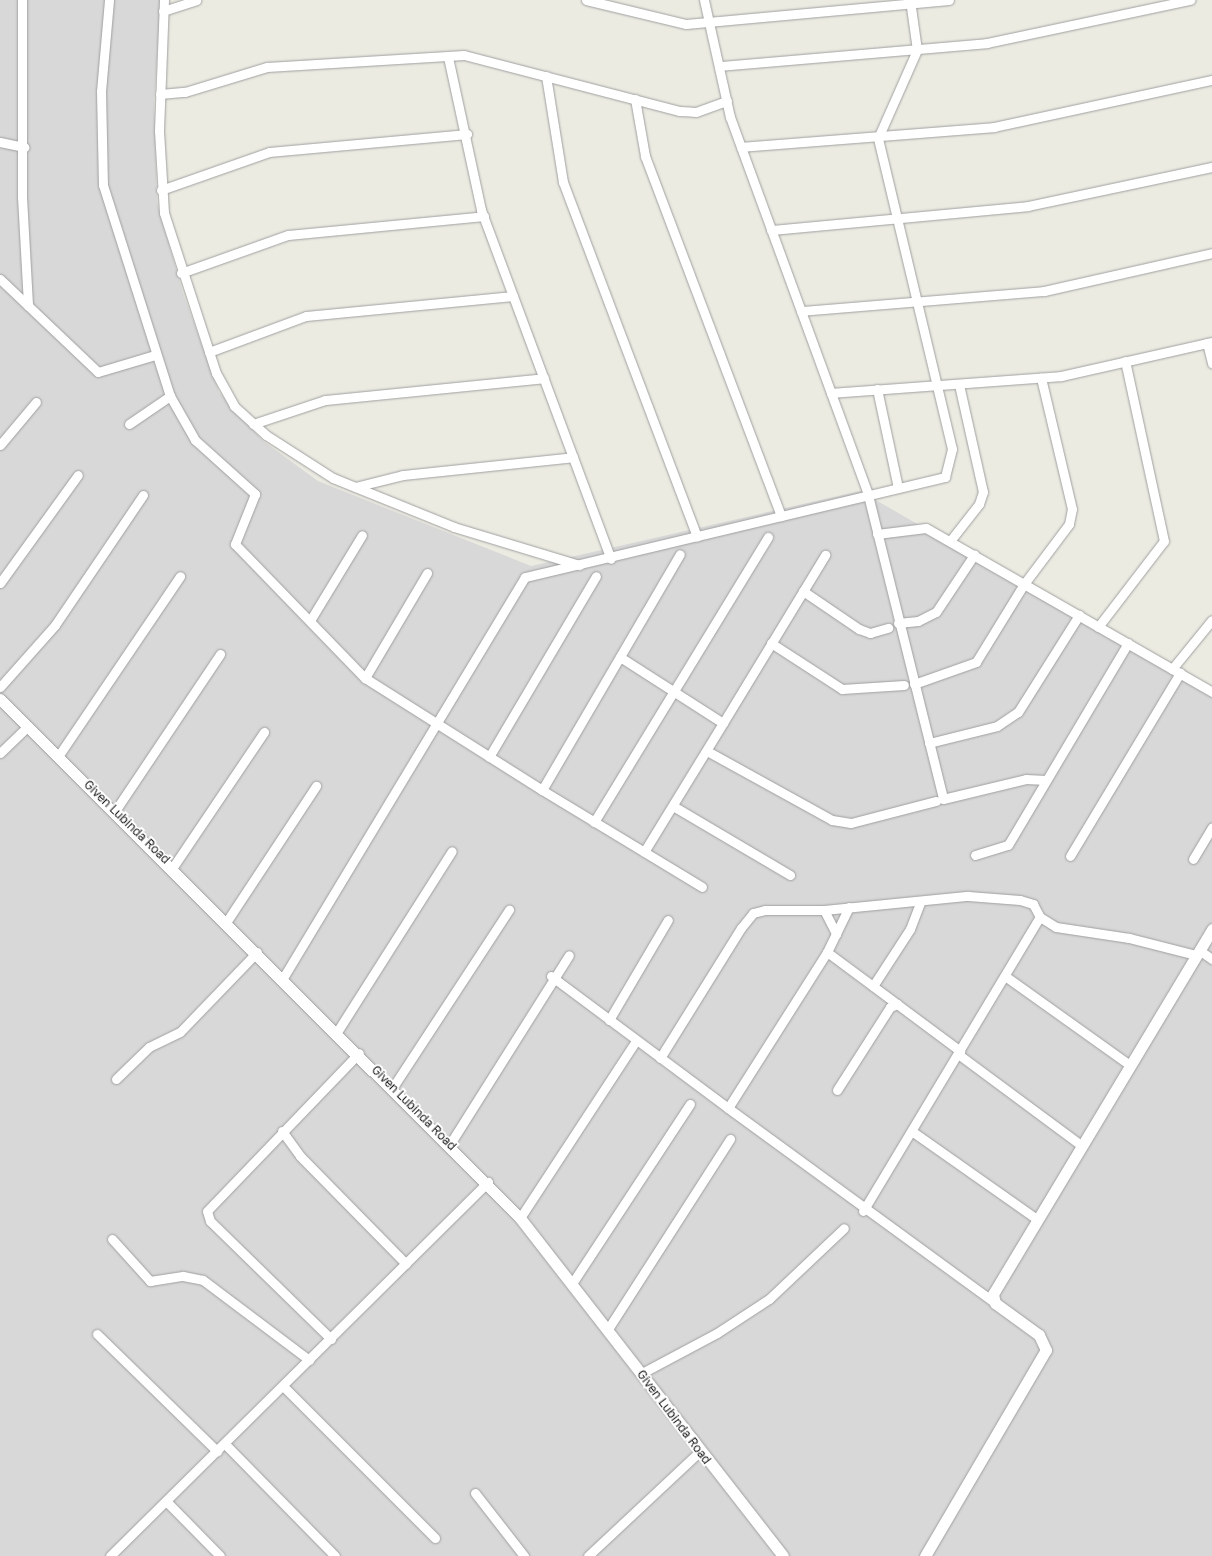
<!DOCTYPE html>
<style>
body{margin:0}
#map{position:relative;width:1212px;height:1556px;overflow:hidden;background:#ecebe2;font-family:"Golos Text",sans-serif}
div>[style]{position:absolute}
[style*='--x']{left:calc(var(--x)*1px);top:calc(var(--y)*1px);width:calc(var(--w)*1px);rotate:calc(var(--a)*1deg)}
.residential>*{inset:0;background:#d9d8d8}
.roads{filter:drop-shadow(0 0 1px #9f9f9f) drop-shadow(0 0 1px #9f9f9f)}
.minor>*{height:9px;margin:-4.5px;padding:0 4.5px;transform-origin:4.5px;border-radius:4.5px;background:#fff}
.tertiary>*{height:11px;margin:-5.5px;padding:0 5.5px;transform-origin:5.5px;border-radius:5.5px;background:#fff}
span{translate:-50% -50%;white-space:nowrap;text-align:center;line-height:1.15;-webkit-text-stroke:4px #fff;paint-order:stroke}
.street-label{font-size:12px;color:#1b1b1b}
</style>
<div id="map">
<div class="residential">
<i style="clip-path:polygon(0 0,161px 0,154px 101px,157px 203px,183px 293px,219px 392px,262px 440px,318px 481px,531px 566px,860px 491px,1212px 693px,1212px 1556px,0 1556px)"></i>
</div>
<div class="roads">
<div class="minor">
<i style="--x:22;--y:0;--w:197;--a:90"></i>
<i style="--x:22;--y:197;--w:109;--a:86.8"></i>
<i style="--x:109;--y:0;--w:91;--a:95"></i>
<i style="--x:101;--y:91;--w:94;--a:88.8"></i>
<i style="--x:103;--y:185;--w:221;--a:72.4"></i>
<i style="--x:170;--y:396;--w:51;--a:60.4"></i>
<i style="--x:195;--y:440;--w:81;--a:42"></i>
<i style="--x:255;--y:494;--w:54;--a:111.8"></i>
<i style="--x:235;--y:544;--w:187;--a:45.9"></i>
<i style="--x:365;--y:678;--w:209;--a:32.3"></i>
<i style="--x:542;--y:790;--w:273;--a:-59.7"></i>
<i style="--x:164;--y:0;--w:131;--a:92.2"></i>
<i style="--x:159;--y:131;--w:82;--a:86.5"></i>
<i style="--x:164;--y:213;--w:168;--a:72"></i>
<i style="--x:216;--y:373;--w:38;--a:61"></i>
<i style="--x:234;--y:406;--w:43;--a:42.2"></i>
<i style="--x:266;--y:435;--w:80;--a:32.7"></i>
<i style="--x:333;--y:478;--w:131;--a:22"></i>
<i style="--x:454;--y:527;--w:131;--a:16.9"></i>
<i style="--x:586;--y:0;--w:103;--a:13.5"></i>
<i style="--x:686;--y:24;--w:264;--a:-5.2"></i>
<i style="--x:704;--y:0;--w:120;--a:77.5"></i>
<i style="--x:730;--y:117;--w:402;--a:69.9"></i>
<i style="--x:868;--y:495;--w:313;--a:76.1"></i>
<i style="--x:943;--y:799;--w:85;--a:-13.5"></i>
<i style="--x:1026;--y:779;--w:20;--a:3"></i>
<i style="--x:163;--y:11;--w:35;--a:-18"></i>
<i style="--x:448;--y:57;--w:157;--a:77.8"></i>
<i style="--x:481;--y:210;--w:372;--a:69.6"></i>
<i style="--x:720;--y:66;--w:268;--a:-4.9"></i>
<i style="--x:987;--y:43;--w:208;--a:-12"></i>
<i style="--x:546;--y:76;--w:107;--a:80.9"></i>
<i style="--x:563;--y:182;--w:379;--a:69.3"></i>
<i style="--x:160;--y:94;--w:25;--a:-5"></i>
<i style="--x:185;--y:92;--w:86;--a:-17"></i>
<i style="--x:267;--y:67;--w:197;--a:-3.5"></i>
<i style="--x:464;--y:55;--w:222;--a:14.6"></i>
<i style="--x:679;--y:111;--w:17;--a:3"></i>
<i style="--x:696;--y:112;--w:33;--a:-20"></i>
<i style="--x:635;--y:99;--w:58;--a:80"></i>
<i style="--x:645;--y:156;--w:385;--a:69.3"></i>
<i style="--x:0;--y:142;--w:25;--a:12"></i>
<i style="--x:741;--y:147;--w:254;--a:-4.5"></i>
<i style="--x:994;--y:127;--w:223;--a:-12.2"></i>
<i style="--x:161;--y:190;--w:114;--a:-19.4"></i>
<i style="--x:269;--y:152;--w:199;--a:-5.2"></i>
<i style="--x:771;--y:230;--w:258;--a:-5.3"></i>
<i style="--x:1028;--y:206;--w:188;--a:-12"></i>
<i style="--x:181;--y:273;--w:114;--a:-19.6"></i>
<i style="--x:288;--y:235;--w:197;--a:-5.5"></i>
<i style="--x:0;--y:279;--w:135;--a:43.5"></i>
<i style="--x:98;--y:372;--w:59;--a:-16.6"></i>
<i style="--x:801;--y:311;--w:244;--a:-4.7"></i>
<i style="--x:1044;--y:291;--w:172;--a:-12.7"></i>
<i style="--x:1207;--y:343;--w:21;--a:76"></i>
<i style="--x:209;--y:352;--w:103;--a:-20.4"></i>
<i style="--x:306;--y:316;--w:208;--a:-5.5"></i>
<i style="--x:877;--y:389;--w:101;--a:78"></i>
<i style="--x:831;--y:393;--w:231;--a:-4.2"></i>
<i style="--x:1061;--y:376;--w:155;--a:-12.7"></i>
<i style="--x:129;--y:424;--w:50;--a:-34.3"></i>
<i style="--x:253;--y:424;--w:76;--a:-18.4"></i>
<i style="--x:325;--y:400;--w:220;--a:-5.7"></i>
<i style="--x:0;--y:445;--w:56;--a:-50.1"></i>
<i style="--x:355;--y:487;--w:49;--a:-14"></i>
<i style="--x:403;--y:475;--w:171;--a:-6"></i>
<i style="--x:877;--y:534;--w:49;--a:-7"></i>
<i style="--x:926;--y:528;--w:330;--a:29.8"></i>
<i style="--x:950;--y:541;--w:47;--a:-51.9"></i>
<i style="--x:979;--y:504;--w:13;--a:-72"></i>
<i style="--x:983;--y:492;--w:110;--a:-102.6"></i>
<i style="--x:0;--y:583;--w:133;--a:-54.2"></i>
<i style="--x:803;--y:591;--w:68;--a:34.2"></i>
<i style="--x:859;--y:629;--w:12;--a:20"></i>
<i style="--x:870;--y:633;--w:19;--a:-16"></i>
<i style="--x:311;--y:619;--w:98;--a:-58.7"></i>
<i style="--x:898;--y:623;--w:20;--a:-6"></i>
<i style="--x:918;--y:621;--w:20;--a:-27"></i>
<i style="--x:936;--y:612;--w:69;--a:-56.3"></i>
<i style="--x:1098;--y:627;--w:108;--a:-52.5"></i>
<i style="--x:1164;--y:541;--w:184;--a:-102.2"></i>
<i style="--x:771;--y:643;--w:85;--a:32.9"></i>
<i style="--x:842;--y:689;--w:62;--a:-3.7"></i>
<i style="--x:620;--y:657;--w:122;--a:32.7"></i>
<i style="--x:723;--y:723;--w:151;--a:121.5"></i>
<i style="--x:1172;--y:669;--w:63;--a:-50.8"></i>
<i style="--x:365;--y:678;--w:122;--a:-59.4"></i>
<i style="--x:914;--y:684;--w:66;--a:-19.5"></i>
<i style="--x:976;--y:662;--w:92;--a:-58.4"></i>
<i style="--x:1024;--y:584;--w:75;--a:-53.1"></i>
<i style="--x:1069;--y:524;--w:15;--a:-79"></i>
<i style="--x:1072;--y:509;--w:135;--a:-103.3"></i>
<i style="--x:0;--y:687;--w:83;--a:-48.4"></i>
<i style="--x:55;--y:625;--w:157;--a:-55.9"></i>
<i style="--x:723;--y:723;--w:197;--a:-58.7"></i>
<i style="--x:929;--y:743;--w:70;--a:-14"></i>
<i style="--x:997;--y:726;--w:25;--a:-34"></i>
<i style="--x:1018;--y:712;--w:115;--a:-57.8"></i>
<i style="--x:707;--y:751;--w:143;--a:28.9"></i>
<i style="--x:832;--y:820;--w:19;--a:9"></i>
<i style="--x:851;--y:823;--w:88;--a:-14.5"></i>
<i style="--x:0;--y:753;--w:39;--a:-44"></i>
<i style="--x:59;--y:755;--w:216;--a:-55.9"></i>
<i style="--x:489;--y:757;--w:210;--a:-59.4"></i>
<i style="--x:542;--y:790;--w:187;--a:31.2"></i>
<i style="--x:673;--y:806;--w:136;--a:30.5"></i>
<i style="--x:115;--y:811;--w:189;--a:-56.2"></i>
<i style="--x:594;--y:822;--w:334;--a:-58.6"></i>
<i style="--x:975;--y:855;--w:34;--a:-17"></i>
<i style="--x:1008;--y:845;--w:235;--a:-59.3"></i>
<i style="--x:1070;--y:856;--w:214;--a:-59"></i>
<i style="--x:1193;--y:859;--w:37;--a:-59"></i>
<i style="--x:173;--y:867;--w:163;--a:-56"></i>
<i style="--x:824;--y:910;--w:27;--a:63"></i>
<i style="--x:227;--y:921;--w:162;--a:-56.6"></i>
<i style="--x:1199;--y:950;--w:16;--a:35"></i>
<i style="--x:827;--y:952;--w:87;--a:36.6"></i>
<i style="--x:551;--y:976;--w:221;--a:36.7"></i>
<i style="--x:728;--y:1108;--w:185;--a:-57.6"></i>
<i style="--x:827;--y:952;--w:50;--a:-63.9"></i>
<i style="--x:1005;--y:976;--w:153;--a:35.5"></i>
<i style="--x:283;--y:978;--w:468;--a:-58.9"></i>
<i style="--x:525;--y:577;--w:432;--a:-13.4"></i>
<i style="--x:945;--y:477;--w:29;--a:-76"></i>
<i style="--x:952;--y:449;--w:320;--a:-103.4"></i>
<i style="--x:878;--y:138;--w:96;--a:-66.1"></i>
<i style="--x:917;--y:50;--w:50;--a:-98"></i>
<i style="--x:873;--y:986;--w:68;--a:-57"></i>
<i style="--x:910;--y:929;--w:30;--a:-69"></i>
<i style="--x:609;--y:1020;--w:116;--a:-59.5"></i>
<i style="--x:337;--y:1032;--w:214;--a:-57.6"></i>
<i style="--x:958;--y:1054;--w:153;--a:36.5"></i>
<i style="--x:660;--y:1058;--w:153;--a:-58.1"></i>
<i style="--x:741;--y:928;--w:19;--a:-51"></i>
<i style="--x:753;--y:913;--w:12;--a:-14"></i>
<i style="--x:765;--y:910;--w:59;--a:0"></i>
<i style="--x:824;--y:910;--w:145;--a:-5.6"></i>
<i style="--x:968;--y:896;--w:52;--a:4.4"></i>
<i style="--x:1020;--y:900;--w:14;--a:17"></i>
<i style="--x:1033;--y:904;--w:15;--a:62"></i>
<i style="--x:1040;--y:917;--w:19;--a:32"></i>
<i style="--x:1056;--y:927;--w:74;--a:8.6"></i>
<i style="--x:1129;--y:938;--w:69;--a:14.2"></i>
<i style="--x:116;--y:1079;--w:46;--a:-44.1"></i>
<i style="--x:149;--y:1047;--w:34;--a:-26"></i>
<i style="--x:180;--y:1032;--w:111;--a:-46.1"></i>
<i style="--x:393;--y:1087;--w:212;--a:-56.8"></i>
<i style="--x:837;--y:1090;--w:98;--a:-57.4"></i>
<i style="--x:890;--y:1007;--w:8;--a:-23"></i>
<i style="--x:897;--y:1004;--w:79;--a:36.7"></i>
<i style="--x:728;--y:1108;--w:331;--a:36.1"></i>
<i style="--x:282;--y:1131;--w:31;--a:54"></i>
<i style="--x:300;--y:1156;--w:151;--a:45.5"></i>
<i style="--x:913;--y:1132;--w:151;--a:35.1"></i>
<i style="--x:450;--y:1144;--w:223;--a:-57.8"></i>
<i style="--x:863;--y:1211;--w:343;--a:-59"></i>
<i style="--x:520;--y:1218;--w:212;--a:-56.8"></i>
<i style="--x:112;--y:1239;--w:57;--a:47.9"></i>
<i style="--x:150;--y:1281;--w:33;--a:-9"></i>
<i style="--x:183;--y:1276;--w:20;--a:11"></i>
<i style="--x:203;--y:1280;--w:133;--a:37"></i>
<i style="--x:573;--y:1282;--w:213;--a:-56.7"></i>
<i style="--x:608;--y:1329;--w:226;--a:-57.3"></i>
<i style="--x:97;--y:1334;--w:168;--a:44.3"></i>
<i style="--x:331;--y:1339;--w:169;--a:-135.7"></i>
<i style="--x:210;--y:1221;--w:10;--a:-107"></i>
<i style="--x:207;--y:1211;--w:219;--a:-46.1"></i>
<i style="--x:642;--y:1373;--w:85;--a:-28.1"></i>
<i style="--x:717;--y:1333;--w:62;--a:-33.2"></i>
<i style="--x:769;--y:1299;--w:103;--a:-43.4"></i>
<i style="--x:283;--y:1386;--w:215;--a:45"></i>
<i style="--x:225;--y:1444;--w:157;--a:45.5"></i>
<i style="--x:475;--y:1493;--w:80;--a:52.1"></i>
<i style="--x:166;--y:1501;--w:77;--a:45.5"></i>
<i style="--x:110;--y:1556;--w:532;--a:-44.7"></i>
<i style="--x:588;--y:1556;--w:152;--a:-43.1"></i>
</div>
<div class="tertiary">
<i style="--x:0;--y:699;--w:735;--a:44.94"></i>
<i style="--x:520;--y:1218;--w:428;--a:52.1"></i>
<i style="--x:925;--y:1556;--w:239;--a:-59.6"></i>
<i style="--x:1046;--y:1350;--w:17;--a:-115"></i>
<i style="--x:1039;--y:1335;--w:54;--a:-144"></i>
<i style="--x:995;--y:1303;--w:9;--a:-103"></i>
<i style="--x:993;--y:1294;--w:426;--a:-59"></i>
</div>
</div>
<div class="street-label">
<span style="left:127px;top:822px;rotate:44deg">Given Lubinda Road</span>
<span style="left:414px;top:1108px;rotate:45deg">Given Lubinda Road</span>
<span style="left:674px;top:1417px;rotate:53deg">Given Lubinda Road</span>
</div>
</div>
